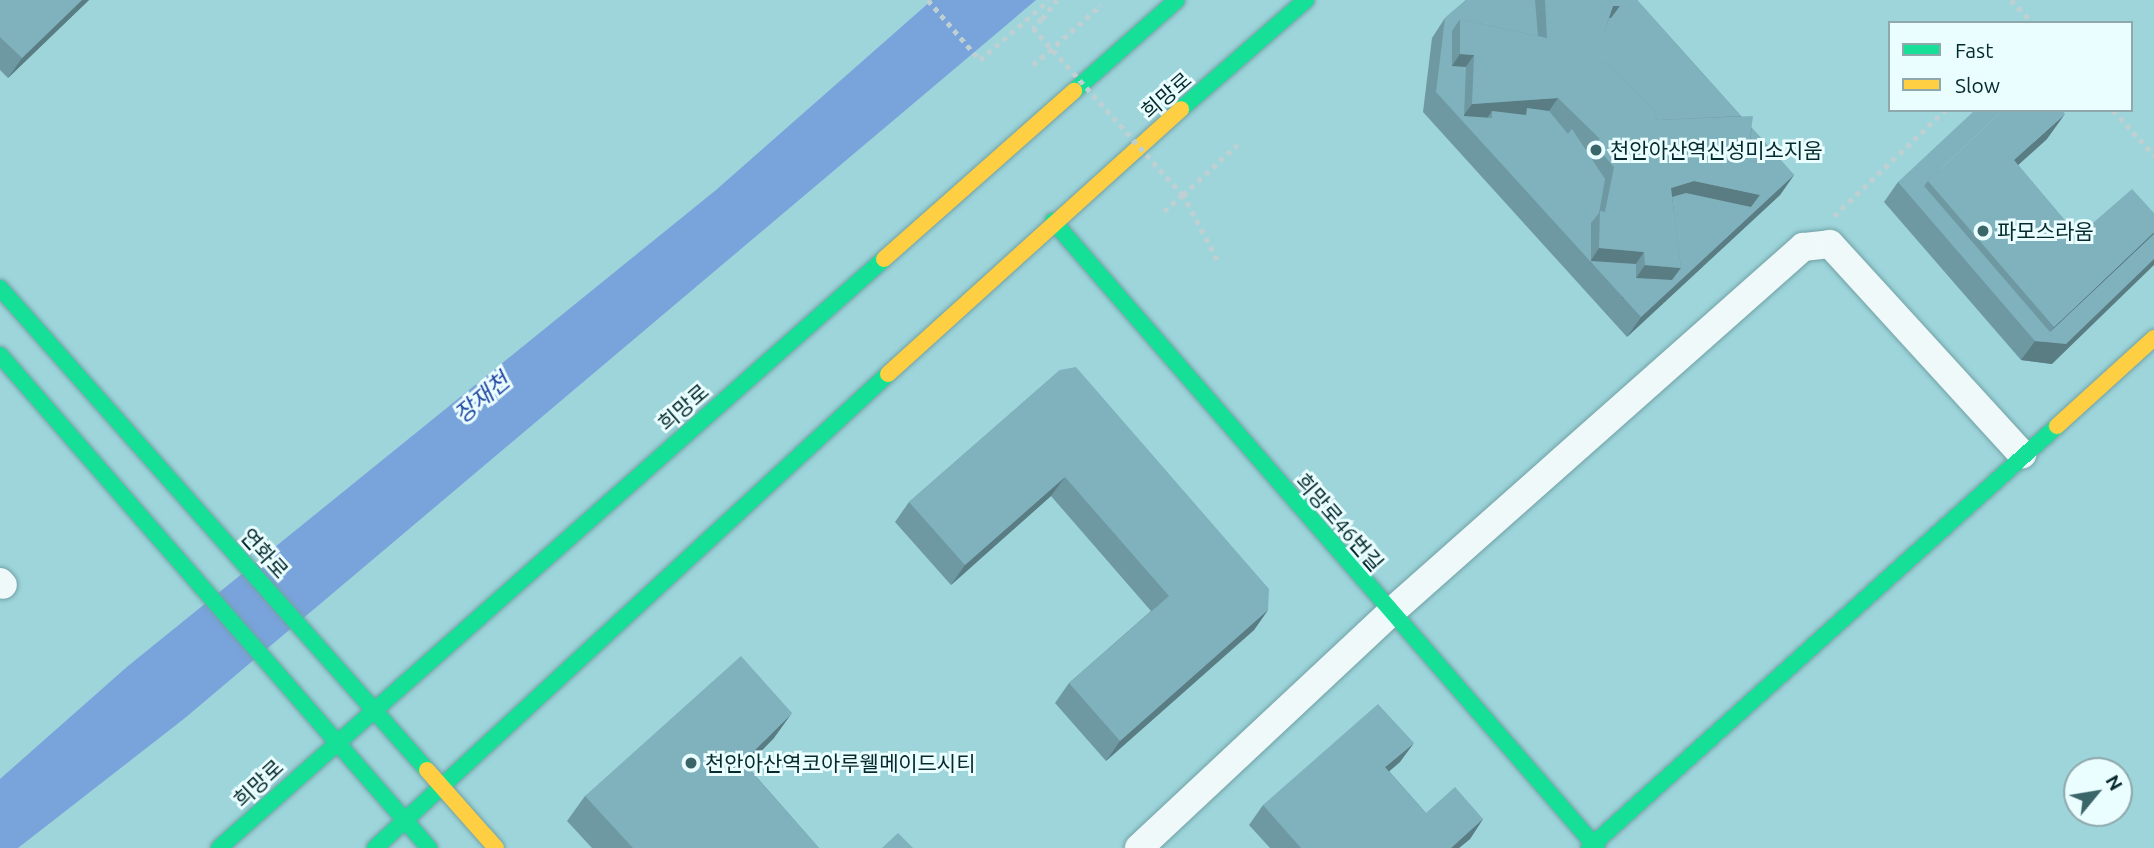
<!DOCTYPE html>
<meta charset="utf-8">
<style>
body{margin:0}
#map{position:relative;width:2154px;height:848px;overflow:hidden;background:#9dd5db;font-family:Ubuntu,"Noto Sans KR",sans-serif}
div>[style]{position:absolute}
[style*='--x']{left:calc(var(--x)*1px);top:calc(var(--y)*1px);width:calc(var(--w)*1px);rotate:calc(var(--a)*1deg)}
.water>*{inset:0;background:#79a3db}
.path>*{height:4.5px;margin-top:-2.25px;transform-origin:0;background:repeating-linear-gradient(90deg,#bed0d2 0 5px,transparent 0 10px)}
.roads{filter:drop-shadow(0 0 2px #71a1a5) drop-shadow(0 0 2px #71a1a5)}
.street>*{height:28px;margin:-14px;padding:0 14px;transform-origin:14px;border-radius:14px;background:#f0f9fa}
.fast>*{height:16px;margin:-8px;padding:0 8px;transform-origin:8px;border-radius:8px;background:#16e098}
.slow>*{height:16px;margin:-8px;padding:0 8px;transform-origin:8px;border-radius:8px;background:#ffcf43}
.path-bridge>*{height:4.5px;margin-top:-2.25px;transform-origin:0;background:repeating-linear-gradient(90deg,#bed0d2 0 5px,transparent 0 10px)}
.wall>*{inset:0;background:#6e99a3}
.shaded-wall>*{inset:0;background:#5a7d84}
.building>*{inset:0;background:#80b2bd}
.dots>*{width:19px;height:19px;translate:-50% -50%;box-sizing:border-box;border:4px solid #eafdff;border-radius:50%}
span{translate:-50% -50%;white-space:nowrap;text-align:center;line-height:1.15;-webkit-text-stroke:6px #eafdff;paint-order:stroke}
.street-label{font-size:21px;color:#05292c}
.poi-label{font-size:21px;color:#05292c}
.left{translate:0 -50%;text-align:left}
.water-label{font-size:23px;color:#2247a2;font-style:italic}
.legend{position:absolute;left:1888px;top:21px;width:245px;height:91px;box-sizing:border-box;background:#eafdff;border:2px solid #8ea8ab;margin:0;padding:9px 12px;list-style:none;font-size:21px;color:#05292c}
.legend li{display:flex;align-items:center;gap:14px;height:35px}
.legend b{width:35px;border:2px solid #8ea8ab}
.north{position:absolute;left:2063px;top:757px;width:70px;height:70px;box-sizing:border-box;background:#eafdff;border:2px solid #8ea8ab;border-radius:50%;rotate:60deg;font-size:19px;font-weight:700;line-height:28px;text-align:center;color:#05292c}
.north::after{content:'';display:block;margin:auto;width:24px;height:32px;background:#3a6569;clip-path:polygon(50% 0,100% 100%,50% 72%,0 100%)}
</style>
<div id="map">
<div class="water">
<i style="clip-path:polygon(932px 0,1036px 0,185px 718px,18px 848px,0 848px,0 779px,128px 666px,716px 190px)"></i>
</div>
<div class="path">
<i style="--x:928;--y:0;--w:79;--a:49.1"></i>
<i style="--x:980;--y:60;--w:91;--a:-41"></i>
<i style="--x:2011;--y:0;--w:32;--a:46"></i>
<i style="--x:1042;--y:19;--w:24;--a:-52"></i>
<i style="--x:1033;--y:65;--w:91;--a:-41.4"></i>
<i style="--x:2113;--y:110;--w:61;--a:47.7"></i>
<i style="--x:1834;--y:216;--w:153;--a:-43.7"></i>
<i style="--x:1217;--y:260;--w:73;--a:-117.6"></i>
<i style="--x:1183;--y:195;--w:74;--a:-42.8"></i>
</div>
<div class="roads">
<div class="street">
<i style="--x:0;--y:582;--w:4;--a:45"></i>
<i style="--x:1139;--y:848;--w:344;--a:-43.1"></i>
<i style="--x:1390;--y:613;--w:552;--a:-41.55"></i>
<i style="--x:1803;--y:247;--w:27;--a:-6"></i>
<i style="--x:1830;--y:244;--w:285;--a:47.6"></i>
</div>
<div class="fast">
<i style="--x:1074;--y:91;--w:137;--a:-41.5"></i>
<i style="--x:1181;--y:109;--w:166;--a:-41.1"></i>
<i style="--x:1053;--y:221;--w:830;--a:49.05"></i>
<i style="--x:0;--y:288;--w:644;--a:48.46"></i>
<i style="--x:0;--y:355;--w:654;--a:48.97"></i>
<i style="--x:219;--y:848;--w:888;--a:-41.53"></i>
<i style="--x:375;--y:848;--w:698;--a:-42.74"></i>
<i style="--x:1589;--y:848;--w:630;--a:-42.04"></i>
</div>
<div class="slow">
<i style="--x:884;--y:259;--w:254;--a:-41.5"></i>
<i style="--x:888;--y:374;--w:395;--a:-42.1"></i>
<i style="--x:2057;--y:426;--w:131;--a:-42.2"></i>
<i style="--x:427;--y:770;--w:104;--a:48.5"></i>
</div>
</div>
<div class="path-bridge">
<i style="--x:1042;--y:19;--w:13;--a:135"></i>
<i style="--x:1033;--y:28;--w:224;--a:48.1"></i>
<i style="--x:1183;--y:195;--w:27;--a:138"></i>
</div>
<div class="wall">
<i style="clip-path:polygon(0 0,89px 0,8px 78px,0 70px)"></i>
<i style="clip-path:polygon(1466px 0,1637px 0,1794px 175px,1780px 195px,1627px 337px,1423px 112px,1432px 38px,1445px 18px)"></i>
<i style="clip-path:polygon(2047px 139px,2018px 165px,2078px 236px,2052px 364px,2021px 360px,1884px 202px,1898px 182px)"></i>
<i style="clip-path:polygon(1060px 370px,1268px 610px,1254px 630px,1106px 761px,1055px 703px,1069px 683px,1151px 611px,1051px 496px,951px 585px,895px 522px,909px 502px)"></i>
<i style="clip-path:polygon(774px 738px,747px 766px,819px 848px,592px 848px,567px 821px,585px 796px)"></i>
<i style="clip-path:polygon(1400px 762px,1389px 771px,1426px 813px,1483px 819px,1470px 839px,1459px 848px,1270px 848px,1249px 825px,1263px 805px)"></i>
</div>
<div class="shaded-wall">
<i style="clip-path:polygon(82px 0,89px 0,8px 78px,22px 58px)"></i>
<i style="clip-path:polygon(1613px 6px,1620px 6px,1599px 36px)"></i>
<i style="clip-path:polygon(1460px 54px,1474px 55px,1452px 87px,1438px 86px)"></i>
<i style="clip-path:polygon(1558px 98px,1536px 130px,1492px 118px,1492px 111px,1479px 130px,1461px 119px,1472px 104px)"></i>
<i style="clip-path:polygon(2065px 114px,2047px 139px,1996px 185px,2014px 160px)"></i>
<i style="clip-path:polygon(1794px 175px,1780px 195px,1627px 337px,1641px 317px)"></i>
<i style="clip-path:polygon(1694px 181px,1760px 195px,1737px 227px,1672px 213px,1671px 188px)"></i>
<i style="clip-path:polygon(2154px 232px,2154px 265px,2052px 364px,2021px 360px,2035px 341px,2043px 342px,2054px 327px)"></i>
<i style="clip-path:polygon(1599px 248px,1644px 252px,1622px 284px,1590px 262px)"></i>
<i style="clip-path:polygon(1645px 265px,1681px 268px,1658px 300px,1622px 298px)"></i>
<i style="clip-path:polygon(1065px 477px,1051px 496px,951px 585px,965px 565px)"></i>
<i style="clip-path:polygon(1268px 610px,1254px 630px,1106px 761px,1120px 741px)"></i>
<i style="clip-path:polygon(792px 713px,774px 738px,725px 787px,743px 762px)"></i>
<i style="clip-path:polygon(1414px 743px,1400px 762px,1371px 787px,1385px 767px)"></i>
<i style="clip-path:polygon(1483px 819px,1470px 839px,1459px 848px,1451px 848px)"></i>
</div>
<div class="building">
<i style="clip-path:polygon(0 0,82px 0,22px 58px,0 37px)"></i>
<i style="clip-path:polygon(1466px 0,1535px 0,1538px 36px,1460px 19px,1452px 31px,1452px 66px,1466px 67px,1464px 116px,1492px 118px,1492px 111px,1526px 115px,1527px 108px,1549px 111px,1568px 134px,1572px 129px,1605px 179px,1599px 213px,1591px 223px,1591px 261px,1636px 264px,1636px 278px,1672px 280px,1681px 268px,1672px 197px,1686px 193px,1751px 207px,1760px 195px,1760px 162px,1747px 161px,1752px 128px,1794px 175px,1641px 317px,1436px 92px,1445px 18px)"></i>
<i style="clip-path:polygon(1545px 0,1620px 0,1620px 6px,1613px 6px,1604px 33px,1604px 61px,1654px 110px,1657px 120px,1753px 116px,1747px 161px,1760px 162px,1760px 195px,1694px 181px,1671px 188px,1681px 268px,1645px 265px,1644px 252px,1599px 248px,1600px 211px,1605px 212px,1614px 167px,1594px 144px,1600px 139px,1558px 98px,1472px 104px,1474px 55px,1460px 54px,1460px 19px,1547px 38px)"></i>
<i style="clip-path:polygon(1620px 0,1637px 0,1741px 116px,1657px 120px,1654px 110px,1604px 61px,1604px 33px,1609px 18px,1611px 18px,1620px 6px)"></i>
<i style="clip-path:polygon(1975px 110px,2003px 110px,1928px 181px,1924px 186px,2050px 332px,2154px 234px,2154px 259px,2066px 344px,2035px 341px,1898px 182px)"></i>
<i style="clip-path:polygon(2003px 110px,2062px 110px,2065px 114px,2014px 160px,2078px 236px,2132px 189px,2154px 213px,2154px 232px,2054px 327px,1928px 181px)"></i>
<i style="clip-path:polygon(1076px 367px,1269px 589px,1268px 610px,1120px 741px,1069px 683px,1169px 596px,1065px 477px,965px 565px,909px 502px,1060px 370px)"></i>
<i style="clip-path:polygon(741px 656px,792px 713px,743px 762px,819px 848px,633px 848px,585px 796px)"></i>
<i style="clip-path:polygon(1378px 704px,1414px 743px,1385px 767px,1426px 813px,1455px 787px,1483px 819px,1451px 848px,1301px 848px,1263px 805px)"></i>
<i style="clip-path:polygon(898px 833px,913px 848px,882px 848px)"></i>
</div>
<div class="dots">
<i style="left:1596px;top:150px;background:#3a6569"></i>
<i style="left:1983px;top:231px;background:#3a6569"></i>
<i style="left:691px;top:763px;background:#3a6569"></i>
</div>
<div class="street-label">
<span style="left:1166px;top:95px;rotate:-41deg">희망로</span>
<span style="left:683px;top:407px;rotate:-41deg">희망로</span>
<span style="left:1340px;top:522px;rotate:49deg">희망로46번길</span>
<span style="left:265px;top:553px;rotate:48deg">연화로</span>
<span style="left:258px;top:783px;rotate:-43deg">희망로</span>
</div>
<div class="poi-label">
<span class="left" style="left:1610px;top:150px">천안아산역신성미소지움</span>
<span class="left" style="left:1997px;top:231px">파모스라움</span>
<span class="left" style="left:705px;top:763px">천안아산역코아루웰메이드시티</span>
</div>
<div class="water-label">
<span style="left:482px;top:398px;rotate:-40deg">장재천</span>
</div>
<ul class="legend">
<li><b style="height:9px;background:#16e098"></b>Fast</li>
<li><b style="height:9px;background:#ffcf43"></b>Slow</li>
</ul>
<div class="north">N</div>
</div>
